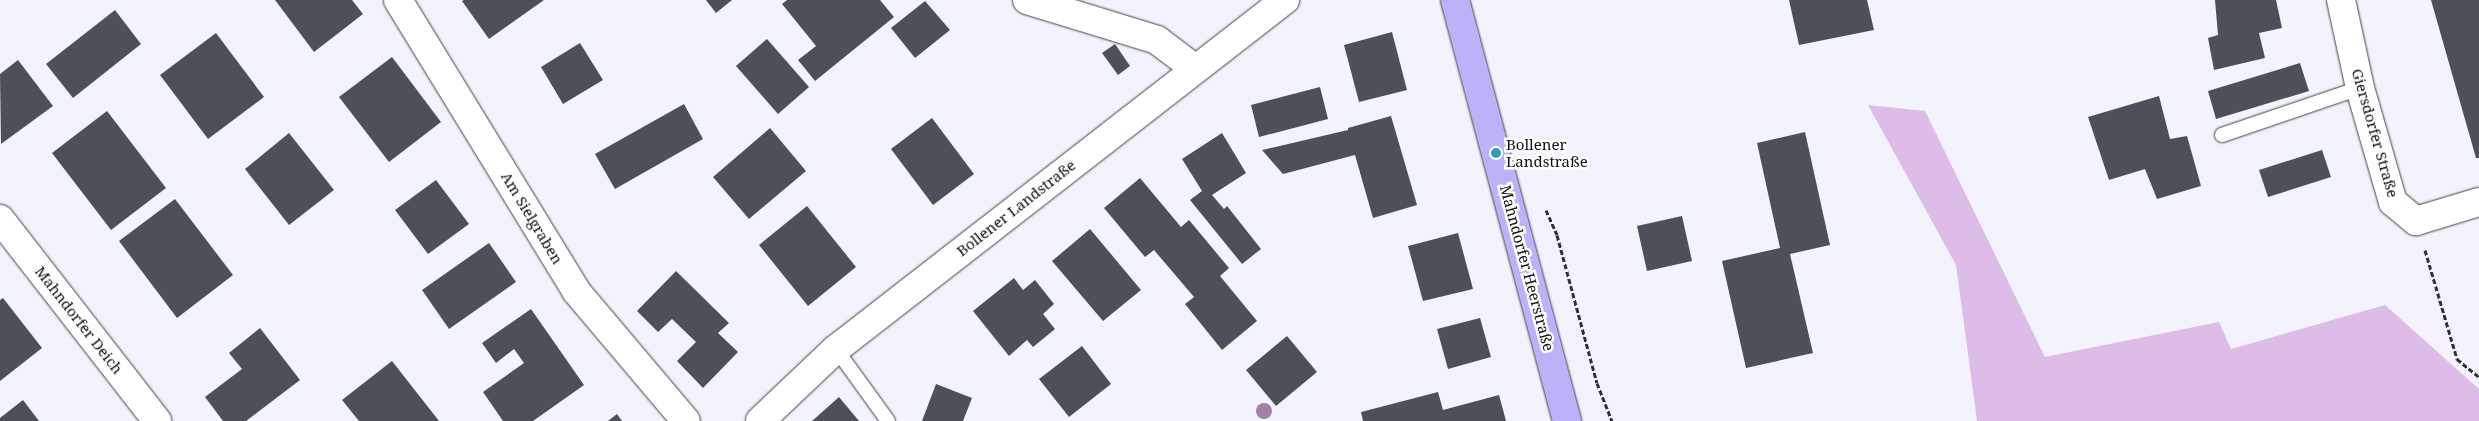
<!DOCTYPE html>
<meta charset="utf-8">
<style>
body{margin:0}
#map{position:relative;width:2479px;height:421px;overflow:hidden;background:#f3f3fe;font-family:"Noto Serif",serif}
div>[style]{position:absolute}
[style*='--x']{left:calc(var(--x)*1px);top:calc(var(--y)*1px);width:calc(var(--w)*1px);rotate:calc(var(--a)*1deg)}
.green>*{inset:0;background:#ddbde8}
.building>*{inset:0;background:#4c5058}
.path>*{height:3px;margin-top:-1.5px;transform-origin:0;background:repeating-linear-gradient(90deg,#313131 0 5px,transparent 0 7.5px)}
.roads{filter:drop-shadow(0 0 1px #424242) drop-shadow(0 0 1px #424242)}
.service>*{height:14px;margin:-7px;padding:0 7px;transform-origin:7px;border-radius:7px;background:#fff}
.minor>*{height:28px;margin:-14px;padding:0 14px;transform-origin:14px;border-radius:14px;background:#fff}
.tertiary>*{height:28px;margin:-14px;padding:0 14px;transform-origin:14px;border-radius:14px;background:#fff}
.secondary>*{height:28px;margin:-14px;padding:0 14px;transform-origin:14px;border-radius:14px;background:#bdb2fa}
.trees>*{width:16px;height:16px;margin:-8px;border-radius:50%;background:#a480a8}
.dots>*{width:14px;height:14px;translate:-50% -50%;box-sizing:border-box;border:2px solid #fff;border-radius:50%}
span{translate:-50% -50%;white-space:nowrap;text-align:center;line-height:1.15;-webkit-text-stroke:5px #fff;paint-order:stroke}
.street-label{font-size:15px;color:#0f0f0f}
.poi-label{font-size:15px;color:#0f0f0f}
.left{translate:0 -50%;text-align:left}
</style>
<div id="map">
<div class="green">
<i style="clip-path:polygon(1868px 105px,1925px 111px,2045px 357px,2219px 322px,2231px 349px,2385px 305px,2479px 389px,2479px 421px,1977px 421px,1956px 265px)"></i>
</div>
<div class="building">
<i style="clip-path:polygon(275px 0,352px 0,363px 14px,314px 52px)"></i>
<i style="clip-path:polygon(464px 0,544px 0,489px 39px,462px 1px)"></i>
<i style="clip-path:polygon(706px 0,732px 0,716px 13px)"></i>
<i style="clip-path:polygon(787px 0,880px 0,894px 17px,815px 81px,798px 60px,816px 46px,782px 4px)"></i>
<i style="clip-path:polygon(1789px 0,1867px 0,1874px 30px,1799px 45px)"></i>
<i style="clip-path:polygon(2215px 0,2276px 0,2282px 28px,2259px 33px,2265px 58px,2214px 70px,2208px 38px,2218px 35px)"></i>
<i style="clip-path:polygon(2431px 0,2479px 0,2479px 158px,2476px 158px)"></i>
<i style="clip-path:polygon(925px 1px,950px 30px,915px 58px,891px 28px)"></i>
<i style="clip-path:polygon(115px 10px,141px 44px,73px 98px,46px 64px)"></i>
<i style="clip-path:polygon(1392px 32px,1407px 90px,1359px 102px,1344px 45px)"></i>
<i style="clip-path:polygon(216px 33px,264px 97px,208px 139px,160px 75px)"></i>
<i style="clip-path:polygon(767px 39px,809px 87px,778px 114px,736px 66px)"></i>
<i style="clip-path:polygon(580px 43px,603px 80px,563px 104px,541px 67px)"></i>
<i style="clip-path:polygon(1115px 44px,1130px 66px,1118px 75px,1102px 53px)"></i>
<i style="clip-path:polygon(392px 57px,441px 122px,389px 162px,339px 97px)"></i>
<i style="clip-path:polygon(18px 60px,53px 106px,1px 144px,0 74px)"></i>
<i style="clip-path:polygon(2300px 63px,2309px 91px,2216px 119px,2208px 91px)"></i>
<i style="clip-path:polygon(1320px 87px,1328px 119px,1259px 137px,1251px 105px)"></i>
<i style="clip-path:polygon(2159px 96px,2170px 139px,2187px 136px,2201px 186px,2157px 199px,2145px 169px,2109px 180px,2088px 117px)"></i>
<i style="clip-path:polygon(684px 104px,703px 139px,615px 189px,595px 154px)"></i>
<i style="clip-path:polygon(107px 111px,166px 188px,111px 230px,52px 153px)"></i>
<i style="clip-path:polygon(1391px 116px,1417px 205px,1373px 218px,1355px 155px,1283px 174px,1262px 150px,1348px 130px,1348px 128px)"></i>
<i style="clip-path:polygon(932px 118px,974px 174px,933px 205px,891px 149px)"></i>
<i style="clip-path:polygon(770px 128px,806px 171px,749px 219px,713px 177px)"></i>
<i style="clip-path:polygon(1805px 132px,1830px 245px,1790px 254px,1813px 353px,1746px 368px,1722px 261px,1780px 248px,1757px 143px)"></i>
<i style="clip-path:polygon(289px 133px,334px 190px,289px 225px,245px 169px)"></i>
<i style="clip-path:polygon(1222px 133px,1246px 173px,1212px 195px,1224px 209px,1227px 206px,1261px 249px,1242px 264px,1190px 200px,1202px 191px,1182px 159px)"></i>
<i style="clip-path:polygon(2322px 150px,2331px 177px,2268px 197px,2259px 170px)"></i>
<i style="clip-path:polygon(1140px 178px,1181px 227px,1189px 220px,1229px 268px,1220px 276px,1257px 321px,1222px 350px,1185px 304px,1194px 297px,1154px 250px,1145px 257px,1104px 208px)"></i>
<i style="clip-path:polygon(436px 180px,469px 224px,428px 254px,395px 210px)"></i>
<i style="clip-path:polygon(175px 199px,233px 275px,177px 318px,119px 241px)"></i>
<i style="clip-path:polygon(807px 206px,856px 267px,808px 306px,759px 245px)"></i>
<i style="clip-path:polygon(1682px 216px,1692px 261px,1647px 271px,1637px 226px)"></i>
<i style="clip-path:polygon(1090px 229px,1141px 290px,1103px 321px,1052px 261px)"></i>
<i style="clip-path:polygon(1458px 233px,1473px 289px,1423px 301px,1408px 246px)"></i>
<i style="clip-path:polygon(489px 243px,516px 282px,449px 329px,422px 290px)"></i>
<i style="clip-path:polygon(676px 271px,729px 323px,718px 333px,738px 352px,703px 388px,677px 361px,696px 342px,672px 319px,658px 332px,637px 311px)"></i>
<i style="clip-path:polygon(1014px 278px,1023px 290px,1035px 280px,1054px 304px,1043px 314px,1055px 329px,1033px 347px,1027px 340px,1009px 356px,973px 311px)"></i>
<i style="clip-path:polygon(3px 298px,42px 348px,0 381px,0 300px)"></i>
<i style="clip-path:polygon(531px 309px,584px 385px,533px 421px,503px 421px,483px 392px,524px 363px,514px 349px,496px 363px,482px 343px)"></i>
<i style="clip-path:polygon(1480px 318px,1491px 357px,1448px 369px,1437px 329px)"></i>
<i style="clip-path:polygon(260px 328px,300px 380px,246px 421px,223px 421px,205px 397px,242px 369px,229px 353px)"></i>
<i style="clip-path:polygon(1287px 336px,1317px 372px,1276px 406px,1246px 370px)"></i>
<i style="clip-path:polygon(1082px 346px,1111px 384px,1069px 417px,1039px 379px)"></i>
<i style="clip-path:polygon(392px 361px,439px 421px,359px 421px,342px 400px)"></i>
<i style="clip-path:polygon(936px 384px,972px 398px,963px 421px,922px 421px)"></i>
<i style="clip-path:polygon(1438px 392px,1443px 410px,1499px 395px,1506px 421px,1363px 421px,1361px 412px)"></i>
<i style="clip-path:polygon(839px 397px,859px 421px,812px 421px)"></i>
<i style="clip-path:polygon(23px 400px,39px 421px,0 421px,0 418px)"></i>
<i style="clip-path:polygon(617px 414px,622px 421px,608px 421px)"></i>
</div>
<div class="path">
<i style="--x:1546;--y:210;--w:27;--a:66"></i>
<i style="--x:1557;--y:235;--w:153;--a:74.9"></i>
<i style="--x:1597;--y:383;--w:41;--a:68.5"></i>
<i style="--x:2425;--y:250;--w:114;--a:73.6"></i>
<i style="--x:2457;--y:359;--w:28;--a:39"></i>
</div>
<div class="roads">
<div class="service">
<i style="--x:2222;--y:135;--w:146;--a:-18.8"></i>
<i style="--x:836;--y:349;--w:89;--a:54.2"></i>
</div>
<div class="minor">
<i style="--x:398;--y:0;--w:341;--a:58.5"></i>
<i style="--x:576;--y:291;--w:170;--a:49.8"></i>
<i style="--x:1027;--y:0;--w:136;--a:17.1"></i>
<i style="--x:1157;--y:40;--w:46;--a:37.1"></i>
<i style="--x:2341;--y:0;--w:90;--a:77.8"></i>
<i style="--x:2360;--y:88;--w:119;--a:73.9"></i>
<i style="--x:2393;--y:202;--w:30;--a:40"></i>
<i style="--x:2416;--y:221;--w:66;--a:-16.8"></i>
<i style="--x:0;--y:219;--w:256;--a:52.1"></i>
</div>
<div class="tertiary">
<i style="--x:760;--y:421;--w:105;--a:-43.5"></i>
<i style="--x:836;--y:349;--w:569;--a:-37.86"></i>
</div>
<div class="secondary">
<i style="--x:1455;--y:0;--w:436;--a:75.1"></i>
</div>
</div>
<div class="trees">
<i style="left:1264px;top:411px"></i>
</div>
<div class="dots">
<i style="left:1496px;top:153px;background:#2e9bb9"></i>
</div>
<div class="street-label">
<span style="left:2375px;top:133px;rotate:74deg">Giersdorfer Straße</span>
<span style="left:1016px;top:208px;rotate:-38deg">Bollener Landstraße</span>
<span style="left:532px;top:218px;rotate:59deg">Am Sielgraben</span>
<span style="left:1527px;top:268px;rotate:75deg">Mahndorfer Heerstraße</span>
<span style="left:79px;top:320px;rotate:52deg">Mahndorfer Deich</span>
</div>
<div class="poi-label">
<span class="left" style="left:1506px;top:153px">Bollener<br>Landstraße</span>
</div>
</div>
